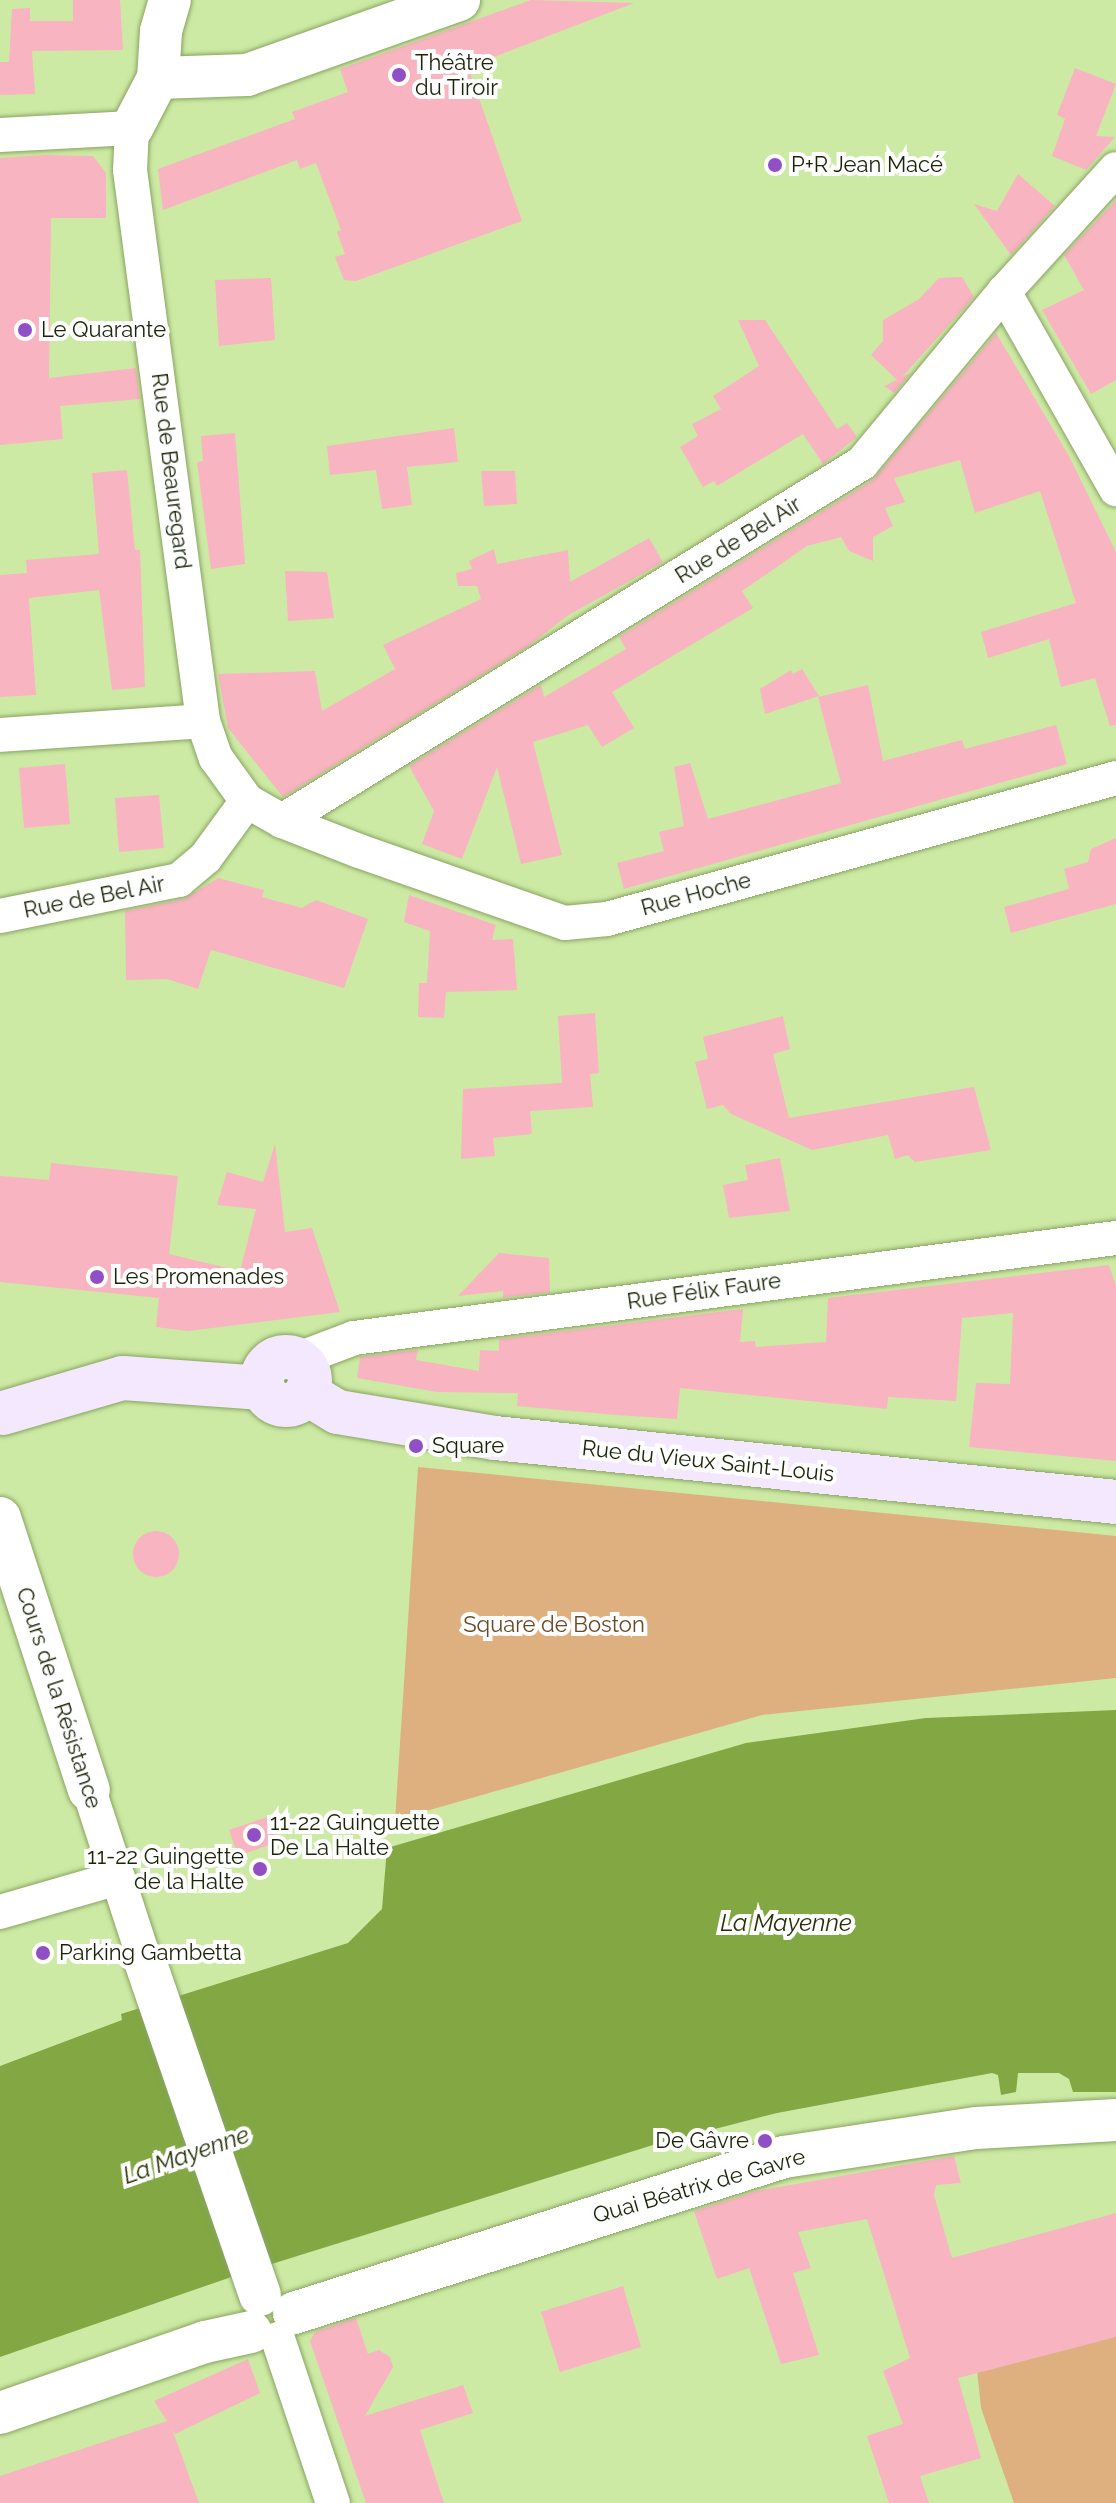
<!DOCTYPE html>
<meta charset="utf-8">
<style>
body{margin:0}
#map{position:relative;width:1116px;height:2503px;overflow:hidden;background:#cdeaa4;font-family:Raleway,sans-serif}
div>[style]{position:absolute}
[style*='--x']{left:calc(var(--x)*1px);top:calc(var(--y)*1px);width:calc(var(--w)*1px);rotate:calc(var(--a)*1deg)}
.green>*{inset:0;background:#deb080}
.water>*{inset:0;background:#82a743}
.building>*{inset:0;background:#f8b4c0}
.round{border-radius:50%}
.roads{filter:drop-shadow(0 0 2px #89a462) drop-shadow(0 0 2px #89a462)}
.minor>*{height:34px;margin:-17px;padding:0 17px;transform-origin:17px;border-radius:17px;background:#fff}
.tertiary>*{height:42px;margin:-21px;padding:0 21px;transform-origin:21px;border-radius:21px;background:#fff}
.secondary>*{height:44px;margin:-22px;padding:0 22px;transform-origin:22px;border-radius:22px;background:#f3e8fe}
.secondary>.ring{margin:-22px;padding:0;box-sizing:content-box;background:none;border:44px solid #f3e8fe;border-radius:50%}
.dots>*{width:22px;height:22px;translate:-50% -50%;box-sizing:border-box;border:4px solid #fefefe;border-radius:50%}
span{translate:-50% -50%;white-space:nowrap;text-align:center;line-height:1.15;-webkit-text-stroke:8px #fefefe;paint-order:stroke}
.poi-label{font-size:22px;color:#1a2408}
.left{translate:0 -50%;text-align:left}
.right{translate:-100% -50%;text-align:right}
.street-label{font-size:22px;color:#1a2408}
.park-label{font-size:22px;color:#684926}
.water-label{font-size:24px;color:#223106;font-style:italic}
</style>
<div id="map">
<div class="green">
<i style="clip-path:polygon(418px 1467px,1116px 1536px,1116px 1678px,762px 1715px,395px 1820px)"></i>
<i style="clip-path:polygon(1116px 2273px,1116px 2503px,1014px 2503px,981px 2408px,976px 2360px)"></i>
</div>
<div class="water">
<i style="clip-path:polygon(1116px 1710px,1116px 2092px,1073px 2092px,1069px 2079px,1059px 2073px,1018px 2073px,1016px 2092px,1001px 2095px,998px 2075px,992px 2073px,777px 2113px,653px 2145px,243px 2273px,0 2357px,0 2066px,122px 2020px,121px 2014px,348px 1943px,382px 1909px,387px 1848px,746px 1743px,926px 1718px)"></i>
</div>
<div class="building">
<i style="clip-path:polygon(73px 0,120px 0,123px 50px,32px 51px,35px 94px,0 95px,0 62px,9px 62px,12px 9px,30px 8px,30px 21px,73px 21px)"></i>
<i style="clip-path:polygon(531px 0,634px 3px,468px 67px,522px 221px,356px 281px,344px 280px,335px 257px,345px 254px,337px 232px,341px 230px,316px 163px,300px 169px,297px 160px,163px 210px,158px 169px,295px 119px,292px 112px,348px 92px,340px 69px)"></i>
<i style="clip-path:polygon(1075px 68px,1116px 84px,1096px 136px,1115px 137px,1086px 170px,1052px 156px,1065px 119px,1057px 115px)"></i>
<i style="clip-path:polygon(44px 155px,93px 156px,106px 173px,106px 218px,51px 218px,49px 378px,136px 368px,140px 399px,60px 406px,63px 439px,0 445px,0 158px)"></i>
<i style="clip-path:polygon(1018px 174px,1055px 206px,1011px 255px,974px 204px,997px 211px)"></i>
<i style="clip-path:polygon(1116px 200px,1116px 380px,1091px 394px,1042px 310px,1084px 290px,1064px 255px)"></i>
<i style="clip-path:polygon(962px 277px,974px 297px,902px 377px,911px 373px,894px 393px,884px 386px,897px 380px,871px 355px,883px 341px,883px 320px,919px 299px,939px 278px)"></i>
<i style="clip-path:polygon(271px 278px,275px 340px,219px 346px,215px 280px)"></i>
<i style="clip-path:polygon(738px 320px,765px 320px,837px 429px,847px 423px,857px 437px,823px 464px,803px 434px,717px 486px,714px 481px,703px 487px,680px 447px,698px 436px,692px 424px,721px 409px,713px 396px,759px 366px)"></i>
<i style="clip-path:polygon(996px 333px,1069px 456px,1116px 552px,1116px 725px,1110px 726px,1095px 678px,1061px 687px,1049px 639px,988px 658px,981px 632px,1076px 603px,1040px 491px,975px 513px,960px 460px,894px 478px,905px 502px,885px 508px,893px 526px,873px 537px,873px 561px,849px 551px,841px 537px,807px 546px,742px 591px,753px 608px,612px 692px,634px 728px,602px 747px,588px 725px,533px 742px,562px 855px,521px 864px,497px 767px,462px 859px,422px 844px,434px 811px,409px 766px,541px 685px,544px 697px,626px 649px,619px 637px,873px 480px)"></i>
<i style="clip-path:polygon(454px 428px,458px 462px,407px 467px,412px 505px,382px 509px,376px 470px,330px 475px,327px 446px)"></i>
<i style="clip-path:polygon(235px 433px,245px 564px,211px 569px,197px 462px,203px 461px,201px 436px)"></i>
<i style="clip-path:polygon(127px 470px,135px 550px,140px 550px,145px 687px,112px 690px,99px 590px,29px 598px,27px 573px,36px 695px,0 697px,0 575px,27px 573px,26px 560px,99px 554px,92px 473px)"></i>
<i style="clip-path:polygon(481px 471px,515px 471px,517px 504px,484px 506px)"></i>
<i style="clip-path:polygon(649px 538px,663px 562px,567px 616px,530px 645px,283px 797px,228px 728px,218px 674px,315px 671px,322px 711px,395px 669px,383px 645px,481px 599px,477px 586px,458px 586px,456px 573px,472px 569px,469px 561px,494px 549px,497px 564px,568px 550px,570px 582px)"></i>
<i style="clip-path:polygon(285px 571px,327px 572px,334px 618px,288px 621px)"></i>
<i style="clip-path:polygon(802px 669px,819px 696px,765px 714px,760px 689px,791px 670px,793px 674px)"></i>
<i style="clip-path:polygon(868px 685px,883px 761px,962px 740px,965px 749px,1056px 725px,1067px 764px,624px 889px,617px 863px,664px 851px,659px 832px,684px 826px,674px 767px,690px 763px,708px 819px,841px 783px,818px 697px)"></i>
<i style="clip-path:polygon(65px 764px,70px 824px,24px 828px,19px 768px)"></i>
<i style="clip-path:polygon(159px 795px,164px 848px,119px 852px,115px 798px)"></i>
<i style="clip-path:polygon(1116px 838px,1116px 904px,1011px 933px,1004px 907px,1069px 889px,1064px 869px,1088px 862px,1091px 849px)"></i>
<i style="clip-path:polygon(218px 878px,264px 890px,262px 897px,302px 908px,316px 900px,368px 919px,344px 988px,211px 950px,198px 989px,167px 979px,126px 980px,125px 911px,184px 899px)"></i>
<i style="clip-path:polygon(409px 895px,496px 925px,492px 940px,513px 939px,517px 990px,446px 992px,444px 1018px,418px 1017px,419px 983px,427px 983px,430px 931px,404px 922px)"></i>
<i style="clip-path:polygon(595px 1013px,599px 1073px,590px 1074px,593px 1107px,530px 1111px,532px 1134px,493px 1138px,495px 1156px,461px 1159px,463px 1089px,562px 1083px,558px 1016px)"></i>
<i style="clip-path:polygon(783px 1016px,790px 1049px,773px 1054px,789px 1118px,974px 1087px,991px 1150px,915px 1162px,908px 1155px,895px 1159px,888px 1135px,812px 1150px,731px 1114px,723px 1105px,707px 1109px,695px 1062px,708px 1059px,703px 1037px)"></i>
<i style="clip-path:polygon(275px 1144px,285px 1232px,312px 1228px,340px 1312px,188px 1331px,156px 1327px,159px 1298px,0 1282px,0 1176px,49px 1180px,51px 1163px,178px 1176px,169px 1254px,240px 1271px,256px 1209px,217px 1205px,227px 1172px,263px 1182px)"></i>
<i style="clip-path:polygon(780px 1158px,790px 1211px,729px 1218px,723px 1185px,748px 1180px,745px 1165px)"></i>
<i style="clip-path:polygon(499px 1253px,549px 1258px,550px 1292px,503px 1298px,503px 1291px,458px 1296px)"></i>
<i style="clip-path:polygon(1109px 1265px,1116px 1286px,1116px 1461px,969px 1447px,976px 1383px,1010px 1384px,1013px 1313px,962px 1318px,956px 1401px,888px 1397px,887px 1409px,680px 1388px,677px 1419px,616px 1415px,517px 1406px,518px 1393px,437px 1392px,357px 1378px,360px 1357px,418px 1350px,416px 1360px,479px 1371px,480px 1350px,499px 1351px,499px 1339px,743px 1309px,740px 1342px,755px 1341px,756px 1347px,826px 1342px,828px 1298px)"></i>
<i class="round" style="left:133px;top:1531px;width:46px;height:46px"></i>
<i style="clip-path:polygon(270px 1816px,280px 1841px,238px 1856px,229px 1830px)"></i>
<i style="clip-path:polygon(954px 2156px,961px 2183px,936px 2185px,934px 2195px,952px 2258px,1116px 2213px,1116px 2337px,958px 2378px,981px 2458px,920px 2476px,929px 2503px,889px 2503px,867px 2436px,903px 2424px,883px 2371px,910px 2358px,867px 2219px,798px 2232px,811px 2268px,793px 2273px,819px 2355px,781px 2364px,749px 2268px,717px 2279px,694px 2211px,757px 2191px)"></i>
<i style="clip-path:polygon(623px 2286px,641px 2347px,560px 2372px,541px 2312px)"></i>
<i style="clip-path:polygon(356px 2318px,368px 2354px,379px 2350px,390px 2357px,393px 2367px,365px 2416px,463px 2385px,473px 2413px,420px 2430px,444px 2503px,366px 2503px,310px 2341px,315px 2332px)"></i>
<i style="clip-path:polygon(248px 2359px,260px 2393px,175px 2434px,172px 2429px,199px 2503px,0 2503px,0 2476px,167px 2421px,154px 2401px)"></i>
</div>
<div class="roads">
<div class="minor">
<i style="--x:0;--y:135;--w:132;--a:-3"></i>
<i style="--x:132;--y:128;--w:42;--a:92.7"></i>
<i style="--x:130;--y:170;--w:556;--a:82.45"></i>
<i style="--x:203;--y:721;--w:39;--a:71"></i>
<i style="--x:216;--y:758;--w:53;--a:54.2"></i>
<i style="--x:247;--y:801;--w:40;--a:29.7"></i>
<i style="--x:282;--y:821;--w:83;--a:21.3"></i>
<i style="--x:359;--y:851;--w:218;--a:19.3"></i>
<i style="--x:565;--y:923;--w:42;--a:-5.4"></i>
<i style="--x:607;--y:919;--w:528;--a:-15.48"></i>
<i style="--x:1004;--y:292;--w:227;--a:60.4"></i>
<i style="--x:0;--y:735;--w:203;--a:-3.9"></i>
<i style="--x:282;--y:821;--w:682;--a:-31.68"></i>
<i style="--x:862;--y:463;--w:222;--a:-50.3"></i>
<i style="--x:1004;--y:292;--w:166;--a:-47.7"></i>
<i style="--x:0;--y:916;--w:183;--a:-11.4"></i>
<i style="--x:179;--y:880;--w:35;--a:-40"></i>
<i style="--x:206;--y:857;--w:69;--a:-53.8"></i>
<i style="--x:296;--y:1360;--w:62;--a:-20.8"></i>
<i style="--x:354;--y:1338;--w:769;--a:-7.48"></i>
<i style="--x:89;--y:1790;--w:183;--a:71.9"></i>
<i style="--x:0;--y:1912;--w:123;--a:-16.1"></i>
<i style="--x:278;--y:2339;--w:173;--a:71.5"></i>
</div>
<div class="tertiary">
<i style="--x:158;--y:78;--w:89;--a:-1.9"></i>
<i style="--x:247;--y:75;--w:225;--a:-19.5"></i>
<i style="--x:132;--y:128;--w:56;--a:-62.5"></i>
<i style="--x:158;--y:78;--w:47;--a:-86.3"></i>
<i style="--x:161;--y:31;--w:32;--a:-74"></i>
<i style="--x:0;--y:1518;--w:286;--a:71.9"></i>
<i style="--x:146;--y:1964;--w:350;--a:71"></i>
<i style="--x:294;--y:2313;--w:514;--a:-17.66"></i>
<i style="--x:784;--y:2157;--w:194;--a:-8.6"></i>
<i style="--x:976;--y:2128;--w:140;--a:-3.3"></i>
<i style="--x:0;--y:2413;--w:217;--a:-19.1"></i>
<i style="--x:205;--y:2342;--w:47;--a:-12.3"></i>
</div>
<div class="secondary">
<i class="ring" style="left:262px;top:1357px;width:4px;height:4px"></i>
<i style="--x:306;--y:1393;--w:37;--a:31"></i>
<i style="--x:338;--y:1412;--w:159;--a:9.4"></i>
<i style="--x:495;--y:1438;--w:624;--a:5.88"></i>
<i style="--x:3;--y:1413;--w:125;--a:-16.3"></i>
<i style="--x:123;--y:1378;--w:140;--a:4.1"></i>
</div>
</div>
<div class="dots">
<i style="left:399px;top:75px;background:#904fc5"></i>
<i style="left:775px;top:165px;background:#904fc5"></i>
<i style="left:25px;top:330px;background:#904fc5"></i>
<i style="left:97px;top:1277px;background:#904fc5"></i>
<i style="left:416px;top:1446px;background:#904fc5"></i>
<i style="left:254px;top:1835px;background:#904fc5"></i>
<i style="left:260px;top:1869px;background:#904fc5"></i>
<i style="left:43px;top:1953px;background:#904fc5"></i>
<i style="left:765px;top:2141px;background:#904fc5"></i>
</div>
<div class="poi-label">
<span class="left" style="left:415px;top:75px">Théâtre<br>du Tiroir</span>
<span class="left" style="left:791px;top:165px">P+R Jean Macé</span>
<span class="left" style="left:41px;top:330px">Le Quarante</span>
<span class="left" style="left:113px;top:1277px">Les Promenades</span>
<span class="left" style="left:432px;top:1446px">Square</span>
<span class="left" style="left:270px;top:1835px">11-22 Guinguette<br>De La Halte</span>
<span class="right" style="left:244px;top:1869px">11-22 Guingette<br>de la Halte</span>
<span class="left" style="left:59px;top:1953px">Parking Gambetta</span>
<span class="right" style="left:749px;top:2141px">De Gâvre</span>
</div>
<div class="street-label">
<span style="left:171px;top:471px;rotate:83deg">Rue de Beauregard</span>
<span style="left:738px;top:540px;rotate:-32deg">Rue de Bel Air</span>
<span style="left:696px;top:894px;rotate:-15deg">Rue Hoche</span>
<span style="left:94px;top:897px;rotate:-11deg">Rue de Bel Air</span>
<span style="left:704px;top:1291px;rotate:-8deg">Rue Félix Faure</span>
<span style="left:708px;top:1461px;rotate:6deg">Rue du Vieux Saint-Louis</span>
<span style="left:59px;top:1698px;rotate:72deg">Cours de la Résistance</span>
<span style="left:699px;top:2186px;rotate:-16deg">Quai Béatrix de Gavre</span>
</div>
<div class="park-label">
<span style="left:554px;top:1625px">Square de Boston</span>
</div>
<div class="water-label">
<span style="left:786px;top:1923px">La Mayenne</span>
<span style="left:186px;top:2155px;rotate:-19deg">La Mayenne</span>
</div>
</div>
